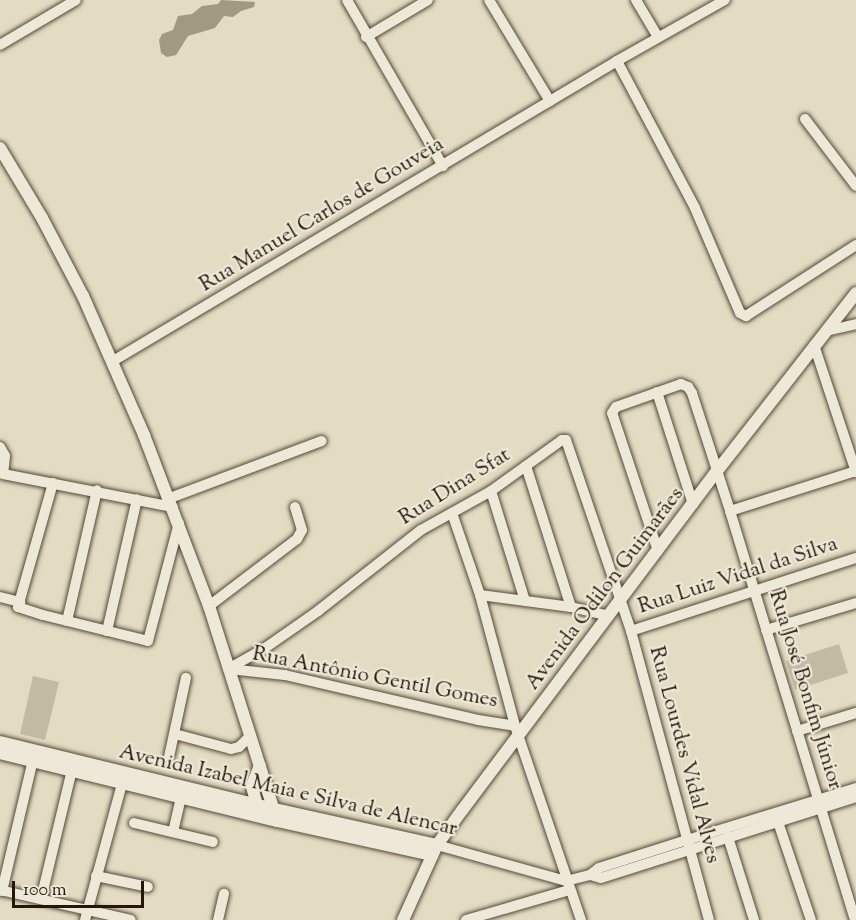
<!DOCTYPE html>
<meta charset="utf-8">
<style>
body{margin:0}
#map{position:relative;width:856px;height:920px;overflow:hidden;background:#e3dcc2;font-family:"Sorts Mill Goudy",serif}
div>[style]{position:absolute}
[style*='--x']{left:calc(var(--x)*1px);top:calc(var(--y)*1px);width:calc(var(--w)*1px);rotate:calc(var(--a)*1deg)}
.green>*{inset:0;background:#c3baa3}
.water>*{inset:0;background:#a29983}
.roads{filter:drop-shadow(0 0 2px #544837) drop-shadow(0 0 2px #544837)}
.minor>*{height:10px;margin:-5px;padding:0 5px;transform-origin:5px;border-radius:5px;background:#ede8d7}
.tertiary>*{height:12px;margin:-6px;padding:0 6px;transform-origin:6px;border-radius:6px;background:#ede8d7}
span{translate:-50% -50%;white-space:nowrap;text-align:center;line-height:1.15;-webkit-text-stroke:4.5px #ede8d7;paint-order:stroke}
.street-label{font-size:21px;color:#251609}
.scale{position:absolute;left:12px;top:881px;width:132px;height:27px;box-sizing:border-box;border:3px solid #251609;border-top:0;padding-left:8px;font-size:18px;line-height:21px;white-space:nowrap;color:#251609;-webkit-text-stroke:4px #ede8d7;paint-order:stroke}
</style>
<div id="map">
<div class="green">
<i style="clip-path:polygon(839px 644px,848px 673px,795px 690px,786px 661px)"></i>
<i style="clip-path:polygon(33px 676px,59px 682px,45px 740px,20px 734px)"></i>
</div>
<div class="water">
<i style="clip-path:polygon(221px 0,255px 2px,254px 7px,241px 11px,233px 17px,224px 16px,215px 28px,188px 36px,176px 55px,167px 57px,161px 53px,159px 40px,162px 34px,173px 30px,178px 16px,192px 14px,202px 6px,218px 4px)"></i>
</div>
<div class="roads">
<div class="minor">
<i style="--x:347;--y:0;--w:192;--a:60"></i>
<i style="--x:489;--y:0;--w:118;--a:58.9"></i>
<i style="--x:636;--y:0;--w:43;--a:59.3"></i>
<i style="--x:366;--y:37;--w:72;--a:-30.8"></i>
<i style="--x:0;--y:45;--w:88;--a:-30.6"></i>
<i style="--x:617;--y:61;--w:166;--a:62"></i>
<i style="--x:695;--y:208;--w:114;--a:66.8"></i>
<i style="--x:740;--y:313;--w:7;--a:27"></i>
<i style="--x:746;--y:316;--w:131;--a:-32.8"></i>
<i style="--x:805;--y:119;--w:84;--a:52.7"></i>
<i style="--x:826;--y:331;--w:31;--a:-13"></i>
<i style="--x:814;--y:345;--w:134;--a:71.7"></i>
<i style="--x:113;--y:361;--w:587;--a:-30.76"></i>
<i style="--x:617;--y:61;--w:124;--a:-29.5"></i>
<i style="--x:657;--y:392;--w:118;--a:72.2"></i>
<i style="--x:0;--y:447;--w:10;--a:61"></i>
<i style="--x:5;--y:456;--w:18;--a:96"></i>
<i style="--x:3;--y:474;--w:173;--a:11"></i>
<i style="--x:526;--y:466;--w:148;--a:72.3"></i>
<i style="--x:53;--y:483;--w:129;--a:105.8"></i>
<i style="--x:18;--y:607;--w:26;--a:18"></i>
<i style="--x:43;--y:615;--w:108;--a:13.9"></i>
<i style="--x:148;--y:641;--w:122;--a:-75.3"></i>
<i style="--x:491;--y:491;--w:115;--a:72.8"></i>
<i style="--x:170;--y:498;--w:162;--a:-20.6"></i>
<i style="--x:730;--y:511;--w:132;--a:-17.6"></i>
<i style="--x:452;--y:513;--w:87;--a:71.1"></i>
<i style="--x:480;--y:595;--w:136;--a:75"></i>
<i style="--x:515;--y:726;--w:205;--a:71.2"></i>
<i style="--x:658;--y:551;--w:145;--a:-108.4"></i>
<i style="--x:612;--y:413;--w:7;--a:-56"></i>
<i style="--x:616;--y:407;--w:69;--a:-19.5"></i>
<i style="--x:681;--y:384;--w:8;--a:23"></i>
<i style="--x:688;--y:387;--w:7;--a:56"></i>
<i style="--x:692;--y:393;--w:124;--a:72.1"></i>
<i style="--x:730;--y:511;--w:428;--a:73"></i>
<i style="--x:480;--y:595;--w:92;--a:7.5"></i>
<i style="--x:571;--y:607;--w:39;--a:13"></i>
<i style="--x:0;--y:597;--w:21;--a:14"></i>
<i style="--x:209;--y:606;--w:111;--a:-37.3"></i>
<i style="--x:297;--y:539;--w:10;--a:-61"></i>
<i style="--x:302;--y:530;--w:24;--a:-107"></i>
<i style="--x:67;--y:621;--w:134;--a:-77.1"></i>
<i style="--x:766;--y:630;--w:94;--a:-16.7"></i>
<i style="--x:107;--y:631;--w:135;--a:-77.2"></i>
<i style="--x:631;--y:631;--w:237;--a:-18"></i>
<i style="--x:228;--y:669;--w:43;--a:-29.6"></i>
<i style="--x:265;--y:648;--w:65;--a:-34.9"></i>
<i style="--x:318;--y:611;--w:131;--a:-38.2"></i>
<i style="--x:421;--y:530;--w:80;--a:-29.1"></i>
<i style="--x:491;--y:491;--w:87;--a:-35.7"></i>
<i style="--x:562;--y:440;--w:4;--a:0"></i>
<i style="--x:566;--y:440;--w:202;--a:71.2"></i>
<i style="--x:631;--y:631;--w:299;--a:74.9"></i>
<i style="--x:229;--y:669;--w:56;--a:6.1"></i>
<i style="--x:285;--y:675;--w:198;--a:13.1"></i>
<i style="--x:478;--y:720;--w:37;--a:9"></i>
<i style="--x:797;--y:731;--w:62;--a:-17"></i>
<i style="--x:175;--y:734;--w:58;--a:15"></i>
<i style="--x:231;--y:749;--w:8;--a:-14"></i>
<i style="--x:239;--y:747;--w:16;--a:-45"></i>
<i style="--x:169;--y:757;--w:81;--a:-77.9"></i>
<i style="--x:778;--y:822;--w:103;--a:71.4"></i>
<i style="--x:134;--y:823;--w:81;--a:13.5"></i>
<i style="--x:173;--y:832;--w:36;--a:-77"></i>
<i style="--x:728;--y:837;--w:87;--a:72.6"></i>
<i style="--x:437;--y:845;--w:134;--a:15.6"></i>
<i style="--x:566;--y:881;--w:25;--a:-14"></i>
<i style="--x:590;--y:875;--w:11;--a:-38"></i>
<i style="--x:599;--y:868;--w:92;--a:-17.7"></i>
<i style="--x:687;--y:840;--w:177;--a:-17.1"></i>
<i style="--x:590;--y:875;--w:11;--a:15"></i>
<i style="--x:601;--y:878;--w:268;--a:-17.6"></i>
<i style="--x:96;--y:876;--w:53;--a:11.9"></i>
<i style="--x:0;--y:890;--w:134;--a:12.9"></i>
<i style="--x:2;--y:891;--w:135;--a:-76.7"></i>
<i style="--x:41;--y:899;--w:133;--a:-76.5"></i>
<i style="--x:85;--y:920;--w:149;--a:-74.8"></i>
<i style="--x:218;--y:920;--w:27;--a:-77"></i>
<i style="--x:466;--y:920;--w:107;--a:-16.2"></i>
</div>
<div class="tertiary">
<i style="--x:0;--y:148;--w:82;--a:59"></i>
<i style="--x:42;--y:218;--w:88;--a:62.3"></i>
<i style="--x:83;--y:296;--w:152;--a:66.3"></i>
<i style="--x:144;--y:435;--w:183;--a:69.2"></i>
<i style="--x:209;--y:606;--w:225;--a:72.4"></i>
<i style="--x:0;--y:742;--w:282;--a:13.7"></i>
<i style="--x:274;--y:809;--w:167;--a:12.5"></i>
<i style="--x:0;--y:753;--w:285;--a:13.8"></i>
<i style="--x:277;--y:821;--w:159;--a:12.4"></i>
<i style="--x:258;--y:809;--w:24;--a:-105"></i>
<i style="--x:252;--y:786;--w:22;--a:-69"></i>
<i style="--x:403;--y:920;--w:82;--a:-65.6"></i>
<i style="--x:437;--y:845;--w:44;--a:-54.2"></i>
<i style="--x:463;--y:809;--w:423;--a:-53.1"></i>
<i style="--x:717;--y:471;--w:226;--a:-52"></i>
</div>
</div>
<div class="street-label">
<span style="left:322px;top:215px;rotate:-31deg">Rua Manuel Carlos de Gouveia</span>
<span style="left:455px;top:487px;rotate:-32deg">Rua Dina Sfat</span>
<span style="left:738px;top:576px;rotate:-18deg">Rua Luiz Vidal da Silva</span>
<span style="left:605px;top:589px;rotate:-53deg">Avenida Odilon Guimarães</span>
<span style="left:375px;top:678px;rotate:11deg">Rua Antônio Gentil Gomes</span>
<span style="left:805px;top:690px;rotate:73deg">Rua José Bonfim Júnior</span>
<span style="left:684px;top:755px;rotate:75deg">Rua Lourdes Vídal Alves</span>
<span style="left:288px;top:791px;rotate:13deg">Avenida Izabel Maia e Silva de Alencar</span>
</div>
<div class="scale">100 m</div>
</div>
